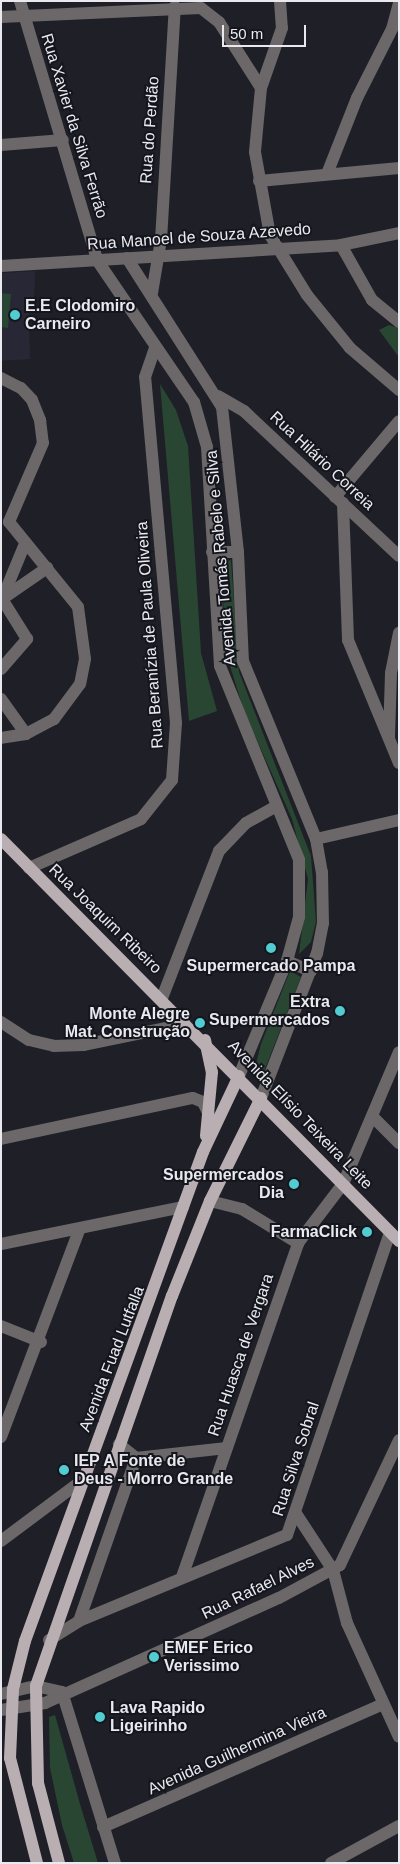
<!DOCTYPE html>
<meta charset="utf-8">
<style>
body{margin:0}
#map{position:relative;width:400px;height:1864px;overflow:hidden;background:#1f1f27;font-family:Helvetica,sans-serif}
div>[style]{position:absolute}
[style*='--x']{left:calc(var(--x)*1px);top:calc(var(--y)*1px);width:calc(var(--w)*1px);rotate:calc(var(--a)*1deg)}
.built>*{inset:0;background:#272735}
.green>*{inset:0;background:#294633}
.minor>*{height:12px;margin:-6px;padding:0 6px;transform-origin:6px;border-radius:6px;background:#6c6768}
.major>*{height:12px;margin:-6px;padding:0 6px;transform-origin:6px;border-radius:6px;background:#b9aeb1}
.dots>*{width:14px;height:14px;translate:-50% -50%;box-sizing:border-box;border:2px solid #15161d;border-radius:50%}
span{translate:-50% -50%;white-space:nowrap;text-align:center;line-height:1.15;-webkit-text-stroke:4px #15161d;paint-order:stroke}
.street-label{font-size:16px;color:#e9e9ef}
.poi-label{font-size:16px;color:#e9e9ef;font-weight:700}
.left{translate:0 -50%;text-align:left}
.right{translate:-100% -50%;text-align:right}
.frame{position:absolute;inset:0;border:2px solid #e9e9ef;pointer-events:none}
.scale{position:absolute;left:222px;top:25px;width:84px;height:22px;box-sizing:border-box;border:2px solid #e9e9ef;border-top:0;padding-left:6px;font-size:15px;line-height:18px;white-space:nowrap;color:#e9e9ef;-webkit-text-stroke:4px #15161d;paint-order:stroke}
</style>
<div id="map">
<div class="built">
<i style="clip-path:polygon(35px 271px,34px 306px,29px 306px,30px 359px,1px 361px,1px 273px)"></i>
</div>
<div class="green">
<i style="clip-path:polygon(1px 293px,11px 294px,8px 328px,1px 327px)"></i>
<i style="clip-path:polygon(389px 325px,399px 328px,398px 356px,379px 330px)"></i>
<i style="clip-path:polygon(160px 384px,176px 410px,188px 446px,201px 653px,217px 711px,189px 721px)"></i>
<i style="clip-path:polygon(231px 560px,239px 672px,311px 856px,316px 922px,311px 942px,299px 954px,308px 879px,292px 819px,244px 711px,226px 653px,221px 562px)"></i>
<i style="clip-path:polygon(290px 971px,301px 977px,263px 1074px,256px 1064px,261px 1044px)"></i>
<i style="clip-path:polygon(55px 1715px,80px 1804px,98px 1863px,74px 1863px,62px 1825px,50px 1768px,49px 1717px)"></i>
</div>
<div class="minor">
<i style="--x:20;--y:1;--w:270;--a:73.4"></i>
<i style="--x:97;--y:260;--w:172;--a:55.7"></i>
<i style="--x:194;--y:402;--w:47;--a:73.9"></i>
<i style="--x:207;--y:447;--w:219;--a:86.6"></i>
<i style="--x:220;--y:666;--w:209;--a:67.8"></i>
<i style="--x:299;--y:860;--w:57;--a:90"></i>
<i style="--x:299;--y:917;--w:46;--a:105.3"></i>
<i style="--x:287;--y:961;--w:125;--a:112.7"></i>
<i style="--x:280;--y:1;--w:27;--a:86"></i>
<i style="--x:282;--y:28;--w:64;--a:109.3"></i>
<i style="--x:261;--y:88;--w:64;--a:95.4"></i>
<i style="--x:255;--y:152;--w:84;--a:79.8"></i>
<i style="--x:270;--y:235;--w:70;--a:58.3"></i>
<i style="--x:307;--y:295;--w:68;--a:50.9"></i>
<i style="--x:350;--y:348;--w:65;--a:40.6"></i>
<i style="--x:1;--y:17;--w:200;--a:-2.6"></i>
<i style="--x:201;--y:8;--w:23;--a:38"></i>
<i style="--x:219;--y:22;--w:78;--a:57.5"></i>
<i style="--x:1;--y:145;--w:62;--a:-4.6"></i>
<i style="--x:327;--y:174;--w:82;--a:-68.5"></i>
<i style="--x:357;--y:98;--w:77;--a:-63.1"></i>
<i style="--x:392;--y:29;--w:28;--a:-75"></i>
<i style="--x:259;--y:181;--w:141;--a:-5.3"></i>
<i style="--x:341;--y:245;--w:63;--a:60.6"></i>
<i style="--x:372;--y:300;--w:35;--a:39"></i>
<i style="--x:127;--y:258;--w:177;--a:57.5"></i>
<i style="--x:222;--y:407;--w:146;--a:83.7"></i>
<i style="--x:238;--y:552;--w:109;--a:87.4"></i>
<i style="--x:243;--y:661;--w:192;--a:67.7"></i>
<i style="--x:316;--y:839;--w:34;--a:80"></i>
<i style="--x:322;--y:872;--w:51;--a:88.9"></i>
<i style="--x:323;--y:923;--w:31;--a:101"></i>
<i style="--x:317;--y:953;--w:155;--a:111.1"></i>
<i style="--x:1;--y:266;--w:341;--a:-3.5"></i>
<i style="--x:341;--y:245;--w:59;--a:-11.7"></i>
<i style="--x:152;--y:293;--w:54;--a:-80.4"></i>
<i style="--x:161;--y:240;--w:234;--a:-86.6"></i>
<i style="--x:1;--y:378;--w:22;--a:27"></i>
<i style="--x:21;--y:388;--w:16;--a:47"></i>
<i style="--x:32;--y:400;--w:22;--a:68"></i>
<i style="--x:40;--y:420;--w:23;--a:83"></i>
<i style="--x:43;--y:443;--w:86;--a:113.3"></i>
<i style="--x:9;--y:522;--w:109;--a:50.9"></i>
<i style="--x:78;--y:607;--w:52;--a:82.3"></i>
<i style="--x:85;--y:659;--w:25;--a:101"></i>
<i style="--x:80;--y:684;--w:44;--a:126.6"></i>
<i style="--x:54;--y:719;--w:32;--a:152"></i>
<i style="--x:26;--y:734;--w:25;--a:171"></i>
<i style="--x:218;--y:396;--w:30;--a:30"></i>
<i style="--x:244;--y:411;--w:212;--a:43.1"></i>
<i style="--x:335;--y:497;--w:99;--a:-49.9"></i>
<i style="--x:343;--y:503;--w:137;--a:87.9"></i>
<i style="--x:348;--y:640;--w:133;--a:67.5"></i>
<i style="--x:24;--y:546;--w:57;--a:112.5"></i>
<i style="--x:2;--y:599;--w:55;--a:-34.6"></i>
<i style="--x:212;--y:552;--w:26;--a:0"></i>
<i style="--x:1;--y:669;--w:40;--a:-49"></i>
<i style="--x:27;--y:639;--w:47;--a:-122"></i>
<i style="--x:1;--y:699;--w:43;--a:54.5"></i>
<i style="--x:389;--y:737;--w:64;--a:-88.2"></i>
<i style="--x:391;--y:673;--w:41;--a:-78.7"></i>
<i style="--x:316;--y:839;--w:85;--a:-12.9"></i>
<i style="--x:29;--y:868;--w:122;--a:-23.6"></i>
<i style="--x:141;--y:819;--w:50;--a:-51.5"></i>
<i style="--x:172;--y:780;--w:57;--a:-86"></i>
<i style="--x:176;--y:723;--w:347;--a:-95.1"></i>
<i style="--x:145;--y:377;--w:31;--a:-71"></i>
<i style="--x:287;--y:961;--w:26;--a:23"></i>
<i style="--x:162;--y:998;--w:158;--a:-68.8"></i>
<i style="--x:219;--y:851;--w:39;--a:-46"></i>
<i style="--x:246;--y:823;--w:35;--a:-29"></i>
<i style="--x:1;--y:1022;--w:33;--a:33"></i>
<i style="--x:29;--y:1040;--w:26;--a:13"></i>
<i style="--x:54;--y:1046;--w:29;--a:-2"></i>
<i style="--x:83;--y:1045;--w:104;--a:-11.6"></i>
<i style="--x:373;--y:1117;--w:37;--a:45"></i>
<i style="--x:1;--y:1139;--w:196;--a:-12.1"></i>
<i style="--x:193;--y:1098;--w:11;--a:22"></i>
<i style="--x:203;--y:1102;--w:14;--a:65"></i>
<i style="--x:210;--y:1201;--w:33;--a:14"></i>
<i style="--x:242;--y:1209;--w:66;--a:31.3"></i>
<i style="--x:1;--y:1244;--w:186;--a:-11.5"></i>
<i style="--x:1;--y:1326;--w:43;--a:21.8"></i>
<i style="--x:1;--y:1437;--w:223;--a:-69.3"></i>
<i style="--x:136;--y:1458;--w:91;--a:-6.3"></i>
<i style="--x:295;--y:1512;--w:69;--a:56.8"></i>
<i style="--x:333;--y:1570;--w:55;--a:75.2"></i>
<i style="--x:347;--y:1623;--w:125;--a:65.5"></i>
<i style="--x:1;--y:1541;--w:104;--a:-36.8"></i>
<i style="--x:182;--y:1577;--w:354;--a:-70.8"></i>
<i style="--x:298;--y:1243;--w:74;--a:-52.7"></i>
<i style="--x:343;--y:1184;--w:143;--a:-67"></i>
<i style="--x:79;--y:1621;--w:173;--a:-70.7"></i>
<i style="--x:136;--y:1458;--w:22;--a:-141"></i>
<i style="--x:49;--y:1640;--w:36;--a:-32"></i>
<i style="--x:79;--y:1621;--w:225;--a:-22.5"></i>
<i style="--x:287;--y:1535;--w:320;--a:-71.2"></i>
<i style="--x:62;--y:1692;--w:179;--a:72.8"></i>
<i style="--x:1;--y:1694;--w:36;--a:-13"></i>
<i style="--x:36;--y:1686;--w:27;--a:13"></i>
<i style="--x:1;--y:1710;--w:45;--a:-9"></i>
<i style="--x:45;--y:1703;--w:256;--a:-24.2"></i>
<i style="--x:279;--y:1598;--w:69;--a:-28.4"></i>
<i style="--x:340;--y:1565;--w:138;--a:-64.7"></i>
<i style="--x:103;--y:1827;--w:306;--a:-23.7"></i>
<i style="--x:331;--y:1863;--w:77;--a:-28.6"></i>
</div>
<div class="major">
<i style="--x:1;--y:839;--w:566;--a:45.29"></i>
<i style="--x:205;--y:1040;--w:33;--a:78"></i>
<i style="--x:212;--y:1072;--w:64;--a:95.4"></i>
<i style="--x:37;--y:1863;--w:108;--a:-104.4"></i>
<i style="--x:10;--y:1758;--w:69;--a:-87.5"></i>
<i style="--x:13;--y:1689;--w:49;--a:-76"></i>
<i style="--x:25;--y:1641;--w:520;--a:-70"></i>
<i style="--x:203;--y:1152;--w:84;--a:-64.7"></i>
<i style="--x:59;--y:1863;--w:83;--a:-104.7"></i>
<i style="--x:38;--y:1783;--w:97;--a:-91.2"></i>
<i style="--x:36;--y:1686;--w:413;--a:-70.8"></i>
<i style="--x:172;--y:1296;--w:102;--a:-68.2"></i>
<i style="--x:210;--y:1201;--w:115;--a:-63.7"></i>
</div>
<div class="dots">
<i style="left:15px;top:315px;background:#51ccd1"></i>
<i style="left:271px;top:948px;background:#51ccd1"></i>
<i style="left:340px;top:1011px;background:#51ccd1"></i>
<i style="left:200px;top:1023px;background:#51ccd1"></i>
<i style="left:294px;top:1184px;background:#51ccd1"></i>
<i style="left:367px;top:1232px;background:#51ccd1"></i>
<i style="left:64px;top:1470px;background:#51ccd1"></i>
<i style="left:154px;top:1657px;background:#51ccd1"></i>
<i style="left:100px;top:1717px;background:#51ccd1"></i>
</div>
<div class="street-label">
<span style="left:74px;top:126px;rotate:73deg">Rua Xavier da Silva Ferrão</span>
<span style="left:150px;top:130px;rotate:-86deg">Rua do Perdão</span>
<span style="left:199px;top:237px;rotate:-4deg">Rua Manoel de Souza Azevedo</span>
<span style="left:322px;top:461px;rotate:43deg">Rua Hilário Correia</span>
<span style="left:221px;top:558px;rotate:-95deg">Avenida Tomás Rabelo e Silva</span>
<span style="left:150px;top:635px;rotate:-94deg">Rua Beranízia de Paula Oliveira</span>
<span style="left:105px;top:919px;rotate:44deg">Rua Joaquim Ribeiro</span>
<span style="left:300px;top:1115px;rotate:46deg">Avenida Elísio Teixeira Leite</span>
<span style="left:241px;top:1355px;rotate:-71deg">Rua Huasca de Vergara</span>
<span style="left:112px;top:1359px;rotate:-69deg">Avenida Fuad Lutfalla</span>
<span style="left:296px;top:1459px;rotate:-72deg">Rua Silva Sobral</span>
<span style="left:258px;top:1588px;rotate:-26deg">Rua Rafael Alves</span>
<span style="left:237px;top:1751px;rotate:-24deg">Avenida Guilhermina Vieira</span>
</div>
<div class="poi-label">
<span class="left" style="left:25px;top:315px">E.E Clodomiro<br>Carneiro</span>
<span style="left:271px;top:966px">Supermercado Pampa</span>
<span class="right" style="left:330px;top:1011px">Extra<br>Supermercados</span>
<span class="right" style="left:190px;top:1023px">Monte Alegre<br>Mat. Construção</span>
<span class="right" style="left:284px;top:1184px">Supermercados<br>Dia</span>
<span class="right" style="left:357px;top:1232px">FarmaClick</span>
<span class="left" style="left:74px;top:1470px">IEP A Fonte de<br>Deus - Morro Grande</span>
<span class="left" style="left:164px;top:1657px">EMEF Erico<br>Verissimo</span>
<span class="left" style="left:110px;top:1717px">Lava Rapido<br>Ligeirinho</span>
</div>
<div class="frame"></div>
<div class="scale">50 m</div>
</div>
